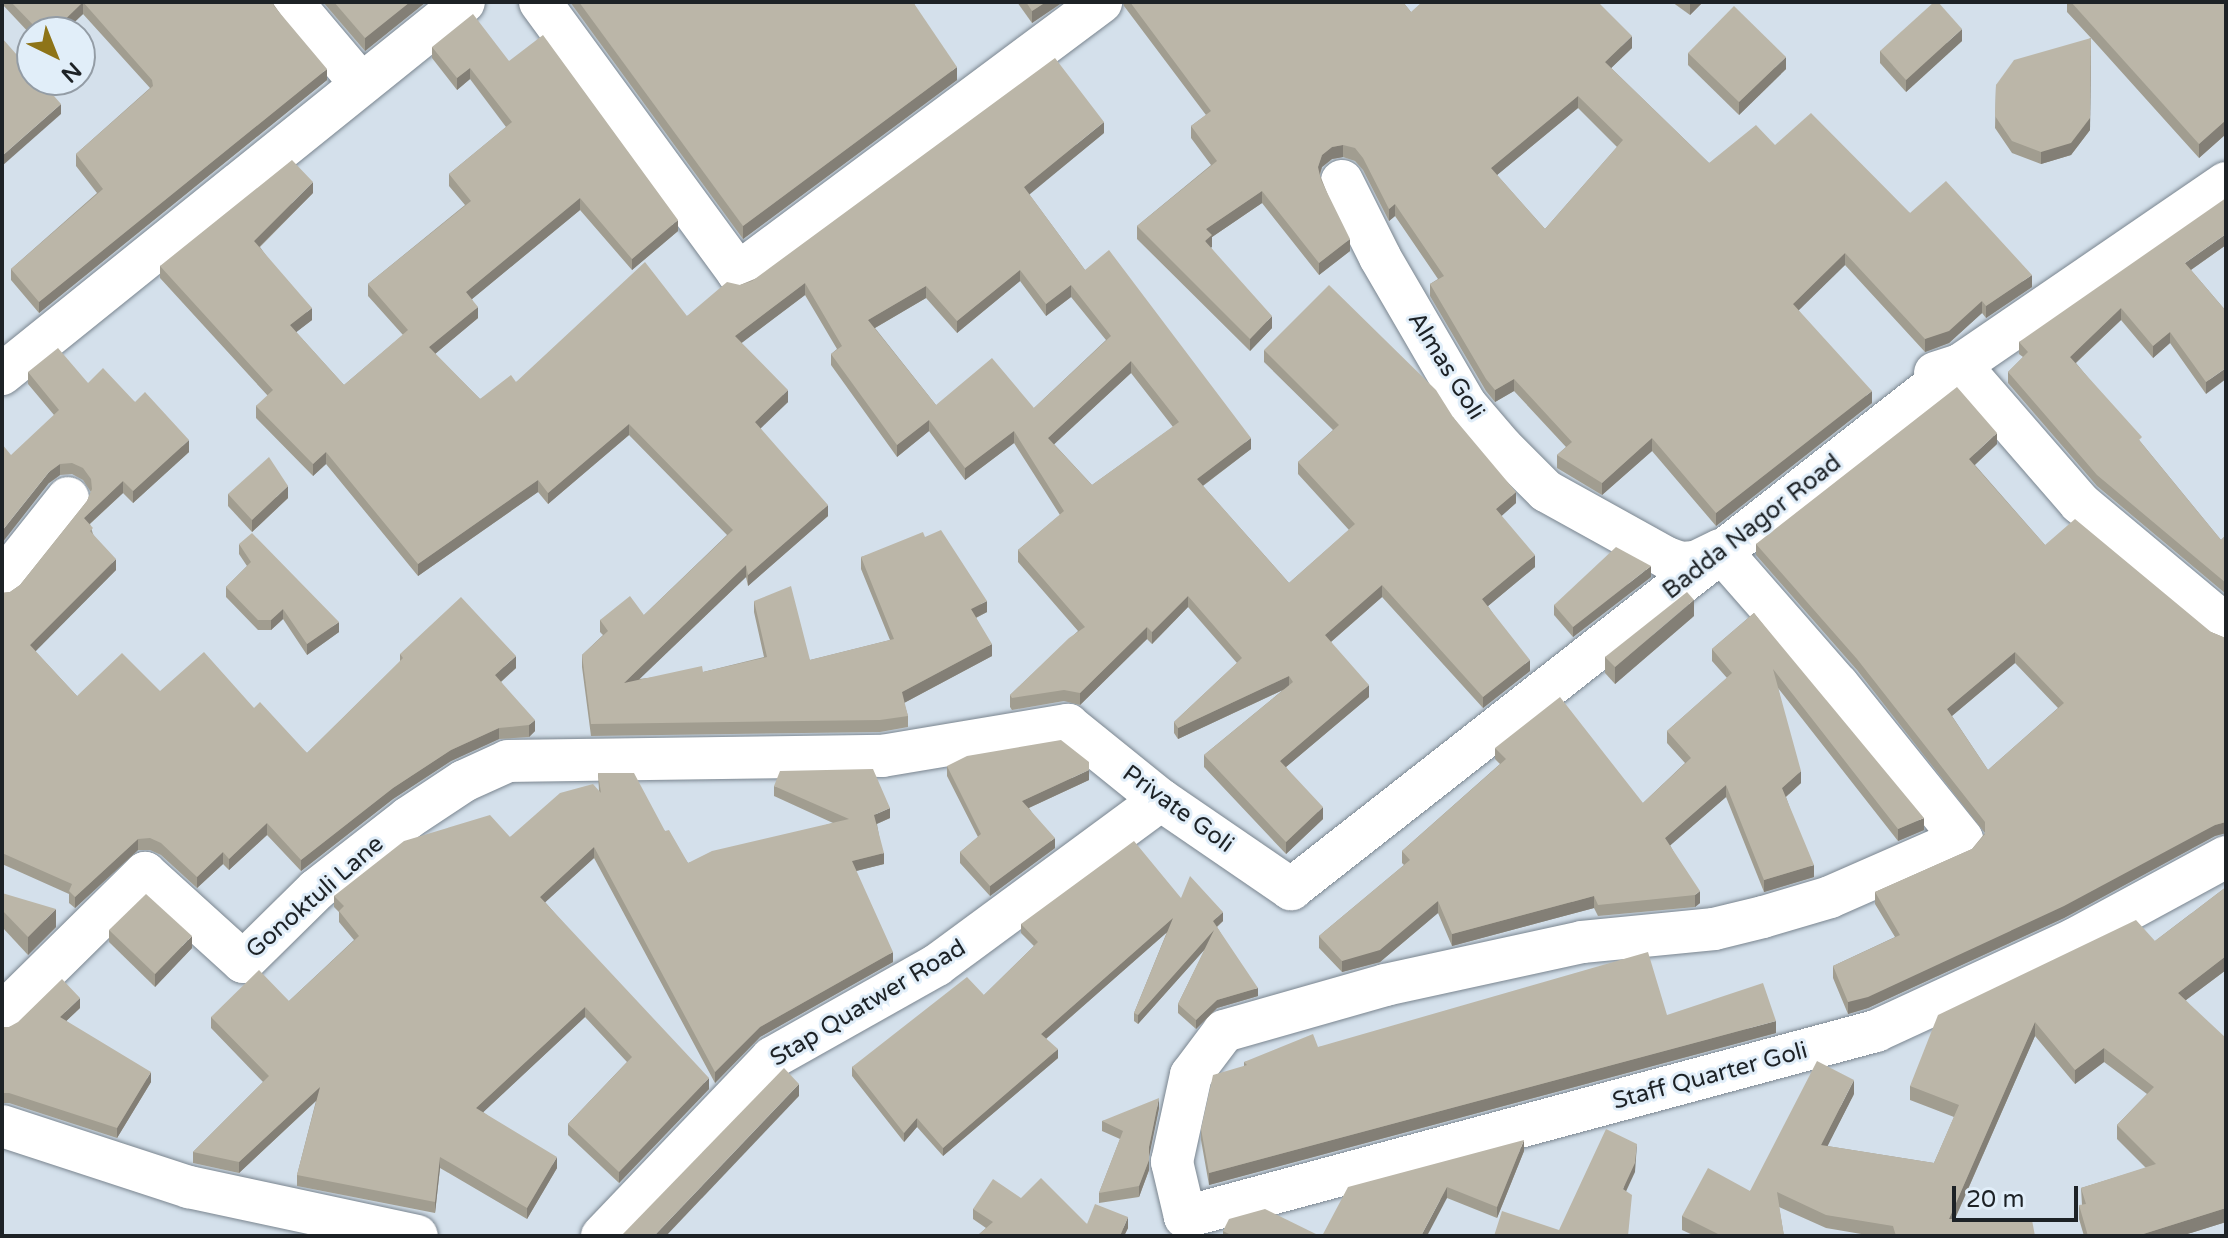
<!DOCTYPE html>
<style>
body{margin:0}
#map{position:relative;width:2228px;height:1238px;overflow:hidden;background:#d4e0eb;font-family:"Varela Round",sans-serif}
div>[style]{position:absolute}
[style*='--x']{left:calc(var(--x)*1px);top:calc(var(--y)*1px);width:calc(var(--w)*1px);rotate:calc(var(--a)*1deg)}
.roads{filter:drop-shadow(0 0 2px #7a858f) drop-shadow(0 0 2px #7a858f)}
.minor>*{height:42px;margin:-21px;padding:0 21px;transform-origin:21px;border-radius:21px;background:#fff}
.wall>*{inset:0;background:#a19d90}
.shaded-wall>*{inset:0;background:#837f76}
.building>*{inset:0;background:#bbb6a8}
span{translate:-50% -50%;white-space:nowrap;text-align:center;line-height:1.15;-webkit-text-stroke:6px #e1eef9;paint-order:stroke}
.street-label{font-size:24px;color:#1d2226}
.frame{position:absolute;inset:0;border:4px solid #1d2226;pointer-events:none}
.north{position:absolute;left:16px;top:16px;width:80px;height:80px;box-sizing:border-box;background:#e1eef9;border:2px solid #939ca5;border-radius:50%;rotate:137deg;font-size:22px;font-weight:700;line-height:32px;text-align:center;color:#1d2226}
.north::after{content:'';display:block;margin:auto;width:28px;height:36px;background:#8e7418;clip-path:polygon(50% 0,100% 100%,50% 72%,0 100%)}
.scale{position:absolute;left:1952px;top:1186px;width:126px;height:36px;box-sizing:border-box;border:4px solid #1d2226;border-top:0;padding-left:10px;font-size:24px;line-height:28px;white-space:nowrap;color:#1d2226;-webkit-text-stroke:6px #e1eef9;paint-order:stroke}
</style>
<div id="map">
<div class="roads">
<div class="minor">
<i style="--x:292;--y:2;--w:107;--a:49.9"></i>
<i style="--x:540;--y:2;--w:336;--a:53.8"></i>
<i style="--x:738;--y:273;--w:453;--a:-36.7"></i>
<i style="--x:1935;--y:373;--w:26;--a:-18"></i>
<i style="--x:1960;--y:365;--w:183;--a:49"></i>
<i style="--x:2080;--y:503;--w:190;--a:39.9"></i>
<i style="--x:2;--y:374;--w:593;--a:-38.84"></i>
<i style="--x:2;--y:581;--w:106;--a:-51.5"></i>
<i style="--x:2;--y:1014;--w:201;--a:-44.6"></i>
<i style="--x:145;--y:873;--w:132;--a:42.2"></i>
<i style="--x:243;--y:962;--w:103;--a:-44.6"></i>
<i style="--x:316;--y:890;--w:117;--a:-38"></i>
<i style="--x:408;--y:818;--w:67;--a:-33.5"></i>
<i style="--x:464;--y:781;--w:48;--a:-24.4"></i>
<i style="--x:508;--y:761;--w:374;--a:-0.8"></i>
<i style="--x:882;--y:756;--w:189;--a:-9.5"></i>
<i style="--x:1068;--y:725;--w:119;--a:38.9"></i>
<i style="--x:1161;--y:800;--w:158;--a:34.4"></i>
<i style="--x:1291;--y:889;--w:850;--a:-38.07"></i>
<i style="--x:1960;--y:365;--w:322;--a:-34.4"></i>
<i style="--x:2;--y:1126;--w:197;--a:18.1"></i>
<i style="--x:189;--y:1187;--w:233;--a:12.1"></i>
<i style="--x:1185;--y:1217;--w:57;--a:-103.3"></i>
<i style="--x:1172;--y:1162;--w:89;--a:-77.7"></i>
<i style="--x:1191;--y:1075;--w:55;--a:-53.1"></i>
<i style="--x:1224;--y:1031;--w:167;--a:-15.9"></i>
<i style="--x:1385;--y:985;--w:202;--a:-12.3"></i>
<i style="--x:1582;--y:942;--w:133;--a:-5.6"></i>
<i style="--x:1714;--y:929;--w:50;--a:-13.8"></i>
<i style="--x:1763;--y:917;--w:70;--a:-16.6"></i>
<i style="--x:1830;--y:897;--w:144;--a:-23.7"></i>
<i style="--x:1962;--y:839;--w:198;--a:-128.8"></i>
<i style="--x:1838;--y:685;--w:179;--a:-131.2"></i>
<i style="--x:1720;--y:550;--w:28;--a:154"></i>
<i style="--x:1695;--y:562;--w:14;--a:176"></i>
<i style="--x:1681;--y:563;--w:15;--a:-160"></i>
<i style="--x:1667;--y:558;--w:138;--a:-151"></i>
<i style="--x:1546;--y:491;--w:62;--a:-135"></i>
<i style="--x:1502;--y:447;--w:55;--a:-130.6"></i>
<i style="--x:1466;--y:405;--w:171;--a:-120.2"></i>
<i style="--x:1380;--y:257;--w:85;--a:-116.6"></i>
<i style="--x:1185;--y:1217;--w:716;--a:-15.07"></i>
<i style="--x:1876;--y:1031;--w:219;--a:-24.8"></i>
<i style="--x:2075;--y:939;--w:172;--a:-28.5"></i>
<i style="--x:602;--y:1236;--w:246;--a:-46.3"></i>
<i style="--x:772;--y:1058;--w:189;--a:-29.4"></i>
<i style="--x:937;--y:965;--w:278;--a:-36.4"></i>
</div>
</div>
<div class="wall">
<i style="clip-path:polygon(2px 2px,272px 2px,327px 80px,39px 313px,11px 280px,11px 269px,97px 193px,76px 166px,76px 154px,150px 88px,83px 14px,64px 32px,32px 32px,32px 36px,2px 4px)"></i>
<i style="clip-path:polygon(323px 2px,426px 2px,365px 51px)"></i>
<i style="clip-path:polygon(570px 2px,913px 2px,957px 80px,743px 239px)"></i>
<i style="clip-path:polygon(1017px 2px,1063px 2px,1032px 23px)"></i>
<i style="clip-path:polygon(evenodd,1123px 2px,1403px 2px,1411px 12px,1632px 48px,1611px 68px,1709px 163px,1775px 145px,1910px 213px,2032px 287px,1986px 318px,1982px 313px,1949px 343px,1925px 352px,1845px 265px,1798px 310px,1872px 403px,1716px 526px,1652px 451px,1602px 495px,1557px 468px,1557px 455px,1566px 447px,1514px 391px,1495px 402px,1486px 391px,1430px 296px,1430px 284px,1438px 279px,1395px 216px,1389px 221px,1363px 170px,1355px 161px,1343px 157px,1332px 159px,1322px 167px,1320px 175px,1350px 251px,1319px 275px,1262px 203px,1212px 237px,1211px 248px,1272px 328px,1250px 351px,1137px 239px,1137px 226px,1211px 165px,1191px 138px,1191px 126px,1206px 115px,1124px 6px,1123px 2px,1578px 108px,1617px 147px,1545px 229px,1497px 175px,1578px 108px)"></i>
<i style="clip-path:polygon(1672px 2px,1703px 2px,1690px 15px)"></i>
<i style="clip-path:polygon(2067px 2px,2226px 2px,2226px 134px,2199px 158px,2091px 38px,2090px 130px,2071px 155px,2041px 164px,2012px 153px,1995px 128px,1996px 85px,2091px 38px,2067px 12px)"></i>
<i style="clip-path:polygon(1962px 41px,1906px 92px,1880px 63px,1880px 51px)"></i>
<i style="clip-path:polygon(evenodd,432px 47px,509px 61px,678px 231px,632px 270px,580px 210px,472px 299px,478px 318px,435px 354px,480px 399px,516px 382px,687px 316px,740px 285px,1104px 133px,1029px 194px,1085px 270px,1251px 449px,1203px 486px,1289px 583px,1349px 530px,1298px 474px,1298px 462px,1333px 430px,1264px 362px,1264px 350px,1453px 417px,1516px 503px,1501px 516px,1535px 567px,1488px 606px,1530px 671px,1483px 708px,1382px 597px,1331px 642px,1369px 697px,1286px 767px,1323px 819px,1286px 854px,1204px 767px,1204px 755px,1283px 690px,1178px 739px,1174px 733px,1174px 722px,1237px 663px,1188px 607px,1152px 644px,1147px 639px,1080px 705px,1064px 701px,1012px 710px,1010px 707px,1010px 695px,1078px 631px,1018px 562px,1018px 550px,1060px 515px,1014px 443px,965px 480px,929px 431px,897px 457px,831px 365px,831px 354px,837px 349px,805px 295px,741px 343px,788px 402px,760px 428px,828px 516px,748px 586px,746px 577px,639px 679px,703px 672px,764px 657px,754px 612px,754px 601px,810px 660px,890px 640px,861px 569px,861px 557px,925px 537px,987px 612px,976px 618px,992px 656px,904px 703px,908px 716px,908px 727px,880px 732px,591px 736px,582px 667px,582px 655px,603px 635px,600px 632px,600px 620px,644px 615px,727px 535px,629px 435px,548px 504px,538px 492px,418px 576px,326px 464px,313px 476px,256px 418px,256px 406px,268px 396px,160px 278px,160px 266px,313px 193px,260px 247px,312px 320px,296px 332px,344px 385px,403px 335px,368px 296px,368px 284px,465px 205px,449px 186px,449px 174px,506px 127px,470px 79px,457px 90px,432px 58px,432px 47px,1020px 281px,1046px 316px,1071px 297px,1106px 340px,1034px 408px,936px 405px,875px 328px,926px 298px,957px 333px,1020px 281px,432px 47px,1131px 373px,1173px 427px,1092px 485px,1054px 444px,1131px 373px)"></i>
<i style="clip-path:polygon(1688px 53px,1786px 69px,1739px 115px,1688px 65px)"></i>
<i style="clip-path:polygon(2226px 245px,2191px 270px,2226px 311px,2206px 394px,2170px 343px,2153px 358px,2121px 320px,2076px 363px,2221px 540px,2226px 535px,2226px 594px,2097px 486px,2008px 383px,2008px 372px,2023px 357px,2019px 354px,2019px 342px)"></i>
<i style="clip-path:polygon(28px 372px,88px 383px,135px 402px,189px 452px,133px 503px,123px 493px,90px 524px,93px 534px,116px 570px,35px 651px,77px 696px,160px 691px,254px 708px,307px 753px,400px 662px,400px 654px,516px 668px,501px 682px,535px 731px,529px 737px,499px 739px,451px 761px,393px 799px,301px 871px,267px 835px,229px 870px,223px 864px,197px 888px,161px 855px,150px 850px,138px 850px,75px 908px,69px 903px,69px 894px,2px 864px,2px 593px,10px 592px,20px 585px,87px 501px,91px 492px,83px 480px,72px 474px,60px 475px,49px 483px,54px 415px,28px 384px)"></i>
<i style="clip-path:polygon(evenodd,1997px 444px,1975px 465px,2045px 545px,2211px 632px,2223px 637px,2226px 637px,2226px 833px,2215px 836px,2064px 918px,1868px 1008px,1848px 1014px,1833px 978px,1833px 966px,1895px 937px,1875px 904px,1875px 892px,1972px 849px,1985px 833px,1857px 670px,1756px 555px,1756px 544px,1997px 444px,2015px 663px,2058px 708px,1988px 770px,1952px 716px,2015px 663px)"></i>
<i style="clip-path:polygon(228px 494px,288px 498px,252px 532px,228px 506px)"></i>
<i style="clip-path:polygon(239px 544px,339px 632px,307px 655px,283px 619px,271px 630px,258px 630px,226px 597px,226px 587px,247px 566px,239px 554px)"></i>
<i style="clip-path:polygon(1651px 577px,1573px 637px,1554px 615px,1554px 605px)"></i>
<i style="clip-path:polygon(1754px 613px,1924px 830px,1898px 841px,1778px 688px,1801px 783px,1786px 797px,1814px 877px,1764px 892px,1726px 797px,1670px 845px,1700px 903px,1695px 907px,1598px 916px,1594px 908px,1452px 946px,1438px 913px,1380px 962px,1342px 972px,1319px 948px,1319px 936px,1404px 865px,1402px 863px,1402px 851px,1500px 764px,1495px 759px,1495px 748px,1643px 803px,1685px 763px,1667px 743px,1667px 731px,1727px 678px,1712px 661px,1712px 649px)"></i>
<i style="clip-path:polygon(1694px 616px,1615px 684px,1605px 673px,1605px 657px)"></i>
<i style="clip-path:polygon(947px 766px,1089px 780px,1029px 808px,1055px 848px,990px 896px,960px 863px,960px 852px,978px 837px,947px 776px)"></i>
<i style="clip-path:polygon(598px 773px,665px 831px,688px 863px,833px 823px,774px 796px,774px 786px,890px 818px,877px 824px,884px 864px,856px 871px,893px 962px,760px 1037px,715px 1083px,594px 858px,545px 902px,709px 1089px,619px 1183px,568px 1135px,568px 1124px,627px 1062px,585px 1017px,483px 1112px,557px 1168px,527px 1219px,440px 1168px,435px 1213px,297px 1186px,297px 1175px,316px 1101px,239px 1173px,193px 1163px,193px 1152px,263px 1082px,211px 1028px,211px 1017px,289px 1001px,354px 940px,339px 922px,339px 912px,334px 907px,334px 896px,510px 837px,599px 791px)"></i>
<i style="clip-path:polygon(2226px 887px,2226px 970px,2186px 1000px,2226px 1222px,2181px 1236px,2084px 1236px,2079px 1219px,2079px 1205px,2082px 1205px,2081px 1188px,2146px 1168px,2117px 1139px,2117px 1125px,2147px 1094px,2104px 1062px,2075px 1084px,2035px 1036px,1955px 1219px,2035px 1236px,1873px 1236px,1826px 1228px,1779px 1207px,1784px 1236px,1695px 1236px,1682px 1230px,1682px 1216px,1750px 1191px,1854px 1094px,1827px 1146px,1934px 1163px,1954px 1117px,1910px 1100px,1910px 1086px,2155px 941px)"></i>
<i style="clip-path:polygon(2px 893px,56px 927px,28px 955px,2px 927px)"></i>
<i style="clip-path:polygon(1181px 898px,1223px 921px,1217px 927px,1258px 996px,1217px 1008px,1196px 1029px,1178px 1013px,1178px 1004px,1205px 949px,1138px 1024px,1134px 1021px,1134px 1013px,1167px 932px,1046px 1039px,1058px 1058px,943px 1156px,917px 1127px,904px 1142px,852px 1076px,852px 1067px,984px 995px,1034px 946px,1021px 933px,1021px 924px)"></i>
<i style="clip-path:polygon(109px 930px,192px 948px,155px 987px,109px 942px)"></i>
<i style="clip-path:polygon(80px 1008px,66px 1021px,151px 1082px,117px 1138px,9px 1103px,2px 1103px,2px 1027px,9px 1027px)"></i>
<i style="clip-path:polygon(1667px 1015px,1776px 1033px,1209px 1185px,1201px 1140px,1201px 1129px,1244px 1066px,1244px 1062px,1318px 1047px)"></i>
<i style="clip-path:polygon(1159px 1108px,1149px 1155px,1149px 1170px,1139px 1197px,1099px 1203px,1099px 1193px,1120px 1139px,1102px 1131px,1102px 1121px)"></i>
<i style="clip-path:polygon(1524px 1151px,1497px 1218px,1447px 1198px,1322px 1236px)"></i>
<i style="clip-path:polygon(1021px 1198px,1087px 1224px,1128px 1228px,1124px 1236px,977px 1236px,986px 1228px,973px 1219px,973px 1209px)"></i>
<i style="clip-path:polygon(1223px 1231px,1320px 1236px,1223px 1236px)"></i>
</div>
<div class="shaded-wall">
<i style="clip-path:polygon(83px 2px,83px 14px,64px 32px,52px 32px)"></i>
<i style="clip-path:polygon(410px 2px,426px 2px,365px 51px,365px 38px)"></i>
<i style="clip-path:polygon(1046px 2px,1063px 2px,1032px 23px,1032px 11px)"></i>
<i style="clip-path:polygon(1690px 2px,1703px 2px,1690px 15px)"></i>
<i style="clip-path:polygon(1962px 29px,1962px 41px,1906px 92px,1906px 80px)"></i>
<i style="clip-path:polygon(1632px 36px,1632px 48px,1605px 74px,1605px 62px)"></i>
<i style="clip-path:polygon(2091px 38px,2090px 130px,2071px 155px,2041px 164px,2041px 152px)"></i>
<i style="clip-path:polygon(1786px 57px,1786px 69px,1739px 115px,1739px 102px)"></i>
<i style="clip-path:polygon(957px 67px,957px 80px,743px 239px,743px 226px)"></i>
<i style="clip-path:polygon(470px 68px,470px 79px,457px 90px,457px 78px)"></i>
<i style="clip-path:polygon(327px 69px,327px 80px,39px 313px,39px 302px)"></i>
<i style="clip-path:polygon(1578px 96px,1578px 108px,1491px 180px,1491px 168px)"></i>
<i style="clip-path:polygon(61px 104px,61px 114px,2px 166px,2px 156px)"></i>
<i style="clip-path:polygon(2226px 120px,2226px 134px,2199px 158px,2199px 144px)"></i>
<i style="clip-path:polygon(1104px 122px,1104px 133px,1024px 199px,1024px 187px)"></i>
<i style="clip-path:polygon(1343px 145px,1343px 157px,1332px 159px,1322px 167px,1318px 179px,1318px 167px,1322px 155px,1332px 147px)"></i>
<i style="clip-path:polygon(313px 182px,313px 193px,254px 252px,254px 241px)"></i>
<i style="clip-path:polygon(1262px 191px,1262px 203px,1212px 237px,1212px 247px,1205px 253px,1206px 229px)"></i>
<i style="clip-path:polygon(580px 198px,580px 210px,466px 304px,466px 292px)"></i>
<i style="clip-path:polygon(1395px 204px,1395px 216px,1389px 221px,1389px 209px)"></i>
<i style="clip-path:polygon(678px 220px,678px 231px,632px 270px,632px 259px)"></i>
<i style="clip-path:polygon(2226px 234px,2226px 245px,2185px 274px,2185px 263px)"></i>
<i style="clip-path:polygon(1350px 239px,1350px 251px,1319px 275px,1319px 263px)"></i>
<i style="clip-path:polygon(1845px 253px,1845px 265px,1793px 316px,1793px 304px)"></i>
<i style="clip-path:polygon(1020px 270px,1020px 281px,957px 333px,957px 321px)"></i>
<i style="clip-path:polygon(2032px 275px,2032px 287px,1986px 318px,1986px 306px)"></i>
<i style="clip-path:polygon(805px 283px,805px 295px,735px 348px,735px 336px)"></i>
<i style="clip-path:polygon(1071px 285px,1071px 297px,1046px 316px,1046px 304px)"></i>
<i style="clip-path:polygon(926px 286px,926px 298px,868px 332px,868px 320px)"></i>
<i style="clip-path:polygon(1982px 301px,1982px 313px,1949px 343px,1925px 352px,1925px 339px)"></i>
<i style="clip-path:polygon(478px 307px,478px 318px,429px 359px,429px 347px)"></i>
<i style="clip-path:polygon(312px 308px,312px 320px,290px 337px,290px 325px)"></i>
<i style="clip-path:polygon(2121px 308px,2121px 320px,2070px 368px,2070px 357px)"></i>
<i style="clip-path:polygon(1272px 316px,1272px 328px,1250px 351px,1250px 339px)"></i>
<i style="clip-path:polygon(2170px 332px,2170px 343px,2153px 358px,2153px 346px)"></i>
<i style="clip-path:polygon(1131px 361px,1131px 373px,1048px 450px,1048px 438px)"></i>
<i style="clip-path:polygon(2226px 368px,2226px 379px,2206px 394px,2206px 382px)"></i>
<i style="clip-path:polygon(1514px 379px,1514px 391px,1495px 402px,1495px 390px)"></i>
<i style="clip-path:polygon(788px 390px,788px 402px,755px 434px,755px 422px)"></i>
<i style="clip-path:polygon(1872px 391px,1872px 403px,1716px 526px,1716px 513px)"></i>
<i style="clip-path:polygon(929px 420px,929px 431px,897px 457px,897px 445px)"></i>
<i style="clip-path:polygon(629px 424px,629px 435px,548px 504px,548px 493px)"></i>
<i style="clip-path:polygon(1014px 431px,1014px 443px,965px 480px,965px 468px)"></i>
<i style="clip-path:polygon(1997px 433px,1997px 444px,1969px 470px,1969px 459px)"></i>
<i style="clip-path:polygon(1251px 438px,1251px 449px,1197px 490px,1197px 479px)"></i>
<i style="clip-path:polygon(1652px 438px,1652px 451px,1602px 495px,1602px 483px)"></i>
<i style="clip-path:polygon(189px 440px,189px 452px,133px 503px,133px 491px)"></i>
<i style="clip-path:polygon(326px 452px,326px 464px,313px 476px,313px 464px)"></i>
<i style="clip-path:polygon(60px 464px,60px 475px,49px 483px,2px 543px,2px 531px,49px 472px)"></i>
<i style="clip-path:polygon(538px 480px,538px 492px,418px 576px,418px 564px)"></i>
<i style="clip-path:polygon(123px 481px,123px 493px,84px 529px,84px 518px)"></i>
<i style="clip-path:polygon(288px 486px,288px 498px,252px 532px,252px 520px)"></i>
<i style="clip-path:polygon(1516px 492px,1516px 503px,1496px 521px,1496px 509px)"></i>
<i style="clip-path:polygon(828px 505px,828px 516px,748px 586px,748px 575px)"></i>
<i style="clip-path:polygon(1535px 555px,1535px 567px,1482px 611px,1482px 599px)"></i>
<i style="clip-path:polygon(116px 559px,116px 570px,30px 657px,30px 645px)"></i>
<i style="clip-path:polygon(746px 565px,746px 577px,624px 694px,624px 683px)"></i>
<i style="clip-path:polygon(1651px 566px,1651px 577px,1573px 637px,1573px 627px)"></i>
<i style="clip-path:polygon(1382px 585px,1382px 597px,1325px 647px,1325px 635px)"></i>
<i style="clip-path:polygon(1188px 596px,1188px 607px,1152px 644px,1152px 632px)"></i>
<i style="clip-path:polygon(1694px 600px,1694px 616px,1615px 684px,1615px 667px)"></i>
<i style="clip-path:polygon(987px 601px,987px 612px,971px 620px,971px 609px)"></i>
<i style="clip-path:polygon(283px 609px,283px 619px,271px 630px,271px 620px)"></i>
<i style="clip-path:polygon(339px 622px,339px 632px,307px 655px,307px 644px)"></i>
<i style="clip-path:polygon(1147px 627px,1147px 639px,1080px 705px,1080px 693px)"></i>
<i style="clip-path:polygon(992px 644px,992px 656px,902px 704px,902px 692px)"></i>
<i style="clip-path:polygon(2015px 652px,2015px 663px,1947px 720px,1947px 709px)"></i>
<i style="clip-path:polygon(516px 656px,516px 668px,495px 687px,495px 675px)"></i>
<i style="clip-path:polygon(1530px 660px,1530px 671px,1483px 708px,1483px 697px)"></i>
<i style="clip-path:polygon(1289px 676px,1289px 687px,1178px 739px,1178px 728px)"></i>
<i style="clip-path:polygon(1369px 685px,1369px 697px,1280px 772px,1280px 761px)"></i>
<i style="clip-path:polygon(535px 720px,535px 731px,529px 737px,529px 725px)"></i>
<i style="clip-path:polygon(499px 728px,499px 739px,451px 761px,393px 799px,301px 871px,301px 860px,393px 788px,451px 750px)"></i>
<i style="clip-path:polygon(1089px 770px,1089px 780px,1022px 811px,1022px 801px)"></i>
<i style="clip-path:polygon(1801px 771px,1801px 783px,1782px 800px,1782px 788px)"></i>
<i style="clip-path:polygon(1726px 785px,1726px 797px,1665px 850px,1665px 838px)"></i>
<i style="clip-path:polygon(1323px 807px,1323px 819px,1286px 854px,1286px 842px)"></i>
<i style="clip-path:polygon(890px 808px,890px 818px,874px 825px,874px 815px)"></i>
<i style="clip-path:polygon(1924px 818px,1924px 830px,1898px 841px,1898px 829px)"></i>
<i style="clip-path:polygon(2226px 822px,2226px 833px,2215px 836px,2064px 918px,1868px 1008px,1848px 1014px,1848px 1002px,2215px 825px)"></i>
<i style="clip-path:polygon(267px 823px,267px 835px,229px 870px,229px 859px)"></i>
<i style="clip-path:polygon(1055px 838px,1055px 848px,990px 896px,990px 886px)"></i>
<i style="clip-path:polygon(138px 839px,138px 850px,75px 908px,75px 897px)"></i>
<i style="clip-path:polygon(594px 847px,594px 858px,540px 907px,540px 897px)"></i>
<i style="clip-path:polygon(223px 852px,223px 864px,197px 888px,197px 877px)"></i>
<i style="clip-path:polygon(884px 853px,884px 864px,852px 872px,852px 861px)"></i>
<i style="clip-path:polygon(1814px 865px,1814px 877px,1764px 892px,1764px 880px)"></i>
<i style="clip-path:polygon(1700px 891px,1700px 903px,1695px 907px,1695px 895px)"></i>
<i style="clip-path:polygon(1594px 896px,1594px 908px,1452px 946px,1452px 934px)"></i>
<i style="clip-path:polygon(1438px 901px,1438px 913px,1380px 962px,1342px 972px,1342px 961px)"></i>
<i style="clip-path:polygon(56px 909px,56px 927px,28px 955px,28px 937px)"></i>
<i style="clip-path:polygon(1223px 912px,1223px 921px,1213px 930px,1213px 921px)"></i>
<i style="clip-path:polygon(1173px 918px,1173px 927px,1041px 1043px,1041px 1034px)"></i>
<i style="clip-path:polygon(1214px 930px,1214px 939px,1138px 1024px,1138px 1015px)"></i>
<i style="clip-path:polygon(192px 936px,192px 948px,155px 987px,155px 974px)"></i>
<i style="clip-path:polygon(893px 952px,893px 962px,760px 1037px,715px 1083px,715px 1072px,760px 1027px)"></i>
<i style="clip-path:polygon(2226px 956px,2226px 970px,2178px 1006px,2178px 993px)"></i>
<i style="clip-path:polygon(1258px 988px,1258px 996px,1217px 1008px,1196px 1029px,1196px 1020px,1217px 1000px)"></i>
<i style="clip-path:polygon(80px 998px,80px 1008px,60px 1027px,60px 1017px)"></i>
<i style="clip-path:polygon(585px 1007px,585px 1017px,476px 1119px,476px 1108px)"></i>
<i style="clip-path:polygon(1776px 1021px,1776px 1033px,1209px 1185px,1209px 1173px)"></i>
<i style="clip-path:polygon(2035px 1022px,2035px 1036px,1949px 1232px,1949px 1219px)"></i>
<i style="clip-path:polygon(2104px 1048px,2104px 1062px,2075px 1084px,2075px 1070px)"></i>
<i style="clip-path:polygon(1058px 1049px,1058px 1058px,943px 1156px,943px 1148px)"></i>
<i style="clip-path:polygon(151px 1072px,151px 1082px,117px 1138px,117px 1128px)"></i>
<i style="clip-path:polygon(709px 1078px,709px 1089px,619px 1183px,619px 1172px)"></i>
<i style="clip-path:polygon(1854px 1080px,1854px 1094px,1821px 1159px,1821px 1145px)"></i>
<i style="clip-path:polygon(799px 1084px,799px 1096px,666px 1236px,654px 1236px)"></i>
<i style="clip-path:polygon(320px 1087px,320px 1097px,239px 1173px,239px 1162px)"></i>
<i style="clip-path:polygon(1159px 1098px,1159px 1108px,1149px 1157px,1149px 1147px)"></i>
<i style="clip-path:polygon(917px 1118px,917px 1127px,904px 1142px,904px 1133px)"></i>
<i style="clip-path:polygon(1524px 1140px,1524px 1151px,1497px 1218px,1497px 1207px)"></i>
<i style="clip-path:polygon(1637px 1144px,1635px 1172px,1623px 1198px,1623px 1189px)"></i>
<i style="clip-path:polygon(440px 1157px,440px 1168px,435px 1213px,435px 1202px)"></i>
<i style="clip-path:polygon(557px 1157px,557px 1168px,527px 1219px,527px 1208px)"></i>
<i style="clip-path:polygon(1149px 1160px,1149px 1170px,1139px 1197px,1139px 1186px)"></i>
<i style="clip-path:polygon(1447px 1187px,1447px 1198px,1427px 1236px,1421px 1236px)"></i>
<i style="clip-path:polygon(2226px 1208px,2226px 1222px,2181px 1236px,2137px 1236px)"></i>
<i style="clip-path:polygon(1128px 1217px,1128px 1228px,1124px 1236px,1120px 1236px)"></i>
</div>
<div class="building">
<i style="clip-path:polygon(11px 2px,83px 2px,52px 32px,40px 32px)"></i>
<i style="clip-path:polygon(83px 2px,272px 2px,274px 6px,327px 69px,39px 302px,11px 269px,103px 189px,76px 154px,153px 86px,152px 80px)"></i>
<i style="clip-path:polygon(334px 2px,410px 2px,365px 38px)"></i>
<i style="clip-path:polygon(579px 2px,913px 2px,957px 67px,743px 226px)"></i>
<i style="clip-path:polygon(1026px 2px,1046px 2px,1032px 11px)"></i>
<i style="clip-path:polygon(evenodd,1130px 2px,1403px 2px,1411px 12px,1422px 2px,1598px 2px,1632px 36px,1605px 62px,1709px 163px,1756px 125px,1775px 145px,1811px 113px,1910px 213px,1946px 181px,2032px 275px,1986px 306px,1982px 301px,1949px 331px,1925px 339px,1845px 253px,1793px 304px,1872px 391px,1716px 513px,1652px 438px,1602px 483px,1557px 455px,1572px 442px,1514px 379px,1495px 390px,1486px 379px,1430px 284px,1444px 276px,1395px 204px,1389px 209px,1363px 158px,1355px 148px,1343px 145px,1332px 147px,1322px 155px,1318px 167px,1321px 180px,1350px 239px,1319px 263px,1262px 191px,1206px 229px,1212px 235px,1205px 241px,1272px 316px,1250px 339px,1137px 226px,1217px 161px,1191px 126px,1211px 111px,1130px 2px,1578px 96px,1623px 140px,1545px 229px,1491px 168px,1578px 96px)"></i>
<i style="clip-path:polygon(1934px 2px,1938px 2px,1962px 29px,1906px 80px,1880px 51px)"></i>
<i style="clip-path:polygon(2071px 2px,2226px 2px,2226px 120px,2199px 144px)"></i>
<i style="clip-path:polygon(1734px 6px,1786px 57px,1739px 102px,1688px 53px)"></i>
<i style="clip-path:polygon(evenodd,473px 14px,509px 61px,543px 35px,678px 220px,632px 259px,580px 198px,466px 292px,478px 307px,429px 347px,480px 399px,511px 375px,516px 382px,645px 262px,687px 316px,727px 282px,740px 285px,752px 281px,1055px 58px,1104px 122px,1024px 187px,1085px 270px,1109px 250px,1251px 438px,1197px 479px,1289px 583px,1355px 524px,1298px 462px,1339px 425px,1264px 350px,1329px 285px,1436px 390px,1453px 417px,1516px 492px,1496px 509px,1535px 555px,1482px 599px,1530px 660px,1483px 697px,1382px 585px,1325px 635px,1369px 685px,1280px 761px,1323px 807px,1286px 842px,1204px 755px,1293px 682px,1289px 676px,1178px 728px,1174px 722px,1242px 658px,1188px 596px,1152px 632px,1147px 627px,1080px 693px,1064px 690px,1012px 698px,1010px 695px,1069px 638px,1085px 627px,1018px 550px,1064px 511px,1014px 431px,965px 468px,929px 420px,897px 445px,831px 354px,842px 346px,805px 283px,735px 336px,788px 390px,755px 422px,828px 505px,748px 575px,746px 565px,624px 683px,702px 666px,703px 672px,767px 657px,754px 601px,791px 586px,810px 660px,894px 639px,861px 557px,923px 532px,925px 537px,941px 530px,987px 601px,971px 609px,992px 644px,902px 692px,908px 716px,880px 720px,591px 724px,582px 655px,608px 631px,600px 620px,630px 596px,644px 615px,733px 530px,629px 424px,548px 493px,538px 480px,418px 564px,326px 452px,313px 464px,256px 406px,273px 390px,160px 266px,292px 160px,313px 182px,254px 241px,312px 308px,290px 325px,344px 385px,408px 330px,368px 284px,471px 201px,449px 174px,512px 122px,470px 68px,457px 78px,432px 47px,473px 14px,1020px 270px,1046px 304px,1071px 285px,1111px 336px,1034px 408px,992px 358px,936px 405px,868px 320px,926px 286px,957px 321px,1020px 270px,473px 14px,1131px 361px,1179px 422px,1092px 485px,1048px 438px,1131px 361px)"></i>
<i style="clip-path:polygon(2px 38px,32px 72px,32px 80px,40px 80px,61px 104px,2px 156px)"></i>
<i style="clip-path:polygon(2091px 38px,2090px 118px,2071px 143px,2041px 152px,2012px 141px,1995px 116px,1996px 85px,2014px 60px)"></i>
<i style="clip-path:polygon(2226px 198px,2226px 234px,2185px 263px,2226px 311px,2226px 368px,2206px 382px,2170px 332px,2153px 346px,2121px 308px,2070px 357px,2142px 437px,2139px 440px,2221px 540px,2226px 535px,2226px 583px,2097px 475px,2008px 372px,2028px 352px,2019px 342px)"></i>
<i style="clip-path:polygon(58px 348px,88px 383px,103px 368px,135px 402px,145px 392px,189px 440px,133px 491px,123px 481px,84px 518px,93px 528px,90px 531px,116px 559px,30px 645px,77px 696px,122px 653px,160px 691px,204px 652px,254px 708px,260px 702px,307px 753px,403px 658px,400px 654px,461px 597px,516px 656px,495px 675px,535px 720px,529px 725px,499px 728px,451px 750px,393px 788px,301px 860px,267px 823px,229px 859px,223px 852px,197px 877px,161px 843px,150px 838px,138px 839px,75px 897px,69px 891px,72px 884px,2px 853px,2px 593px,10px 592px,20px 585px,87px 501px,92px 489px,91px 479px,83px 468px,72px 463px,60px 464px,49px 472px,2px 531px,2px 444px,11px 455px,59px 410px,28px 372px)"></i>
<i style="clip-path:polygon(evenodd,1957px 387px,1997px 433px,1969px 459px,2045px 545px,2075px 519px,2211px 632px,2223px 637px,2226px 637px,2226px 822px,2215px 825px,2064px 906px,1868px 997px,1848px 1002px,1833px 966px,1900px 935px,1875px 892px,1972px 849px,1985px 834px,1985px 822px,1857px 659px,1756px 544px,1957px 387px,2015px 652px,2064px 703px,1988px 770px,1947px 709px,2015px 652px)"></i>
<i style="clip-path:polygon(269px 457px,288px 486px,252px 520px,228px 494px)"></i>
<i style="clip-path:polygon(252px 533px,339px 622px,307px 644px,283px 609px,271px 620px,258px 620px,226px 587px,251px 562px,239px 544px)"></i>
<i style="clip-path:polygon(1616px 547px,1651px 566px,1573px 627px,1554px 605px)"></i>
<i style="clip-path:polygon(1687px 592px,1694px 600px,1615px 667px,1605px 657px)"></i>
<i style="clip-path:polygon(1754px 613px,1924px 818px,1898px 829px,1773px 669px,1801px 771px,1782px 788px,1814px 865px,1764px 880px,1726px 785px,1665px 838px,1700px 891px,1695px 895px,1598px 905px,1594px 896px,1452px 934px,1438px 901px,1380px 950px,1342px 961px,1319px 936px,1410px 860px,1402px 851px,1506px 759px,1495px 748px,1560px 697px,1643px 803px,1691px 758px,1667px 731px,1732px 673px,1712px 649px)"></i>
<i style="clip-path:polygon(1061px 740px,1089px 762px,1089px 770px,1022px 801px,1055px 838px,990px 886px,960px 852px,981px 834px,947px 766px,967px 756px)"></i>
<i style="clip-path:polygon(873px 769px,890px 808px,874px 815px,884px 853px,852px 861px,893px 952px,760px 1027px,715px 1072px,594px 847px,540px 897px,709px 1078px,619px 1172px,568px 1124px,632px 1057px,585px 1007px,476px 1108px,557px 1157px,527px 1208px,440px 1157px,435px 1202px,297px 1175px,320px 1087px,239px 1162px,193px 1152px,269px 1076px,211px 1017px,259px 970px,289px 1001px,359px 936px,339px 911px,344px 906px,334px 896px,404px 841px,490px 815px,510px 837px,560px 793px,593px 784px,601px 793px,598px 773px,634px 773px,665px 831px,669px 830px,688px 863px,712px 851px,849px 819px,774px 786px,780px 771px)"></i>
<i style="clip-path:polygon(1134px 841px,1181px 898px,1190px 876px,1223px 912px,1213px 921px,1258px 988px,1217px 1000px,1196px 1020px,1178px 1004px,1214px 930px,1138px 1015px,1134px 1013px,1173px 918px,1041px 1034px,1058px 1049px,943px 1148px,917px 1118px,904px 1133px,852px 1067px,967px 977px,984px 995px,1038px 942px,1021px 924px)"></i>
<i style="clip-path:polygon(2226px 887px,2226px 956px,2178px 993px,2226px 1038px,2226px 1208px,2137px 1236px,2088px 1236px,2079px 1205px,2086px 1204px,2081px 1188px,2156px 1164px,2117px 1125px,2154px 1087px,2104px 1048px,2075px 1070px,2035px 1022px,1949px 1219px,2032px 1220px,2035px 1236px,1896px 1236px,1893px 1226px,1826px 1215px,1777px 1192px,1784px 1236px,1722px 1236px,1682px 1216px,1708px 1168px,1750px 1191px,1817px 1061px,1854px 1080px,1821px 1145px,1934px 1163px,1959px 1105px,1910px 1086px,1938px 1015px,2136px 920px,2155px 941px)"></i>
<i style="clip-path:polygon(2px 893px,56px 909px,28px 937px,2px 910px)"></i>
<i style="clip-path:polygon(146px 894px,192px 936px,155px 974px,109px 930px)"></i>
<i style="clip-path:polygon(1648px 952px,1667px 1015px,1763px 983px,1776px 1021px,1209px 1173px,1201px 1129px,1213px 1075px,1247px 1065px,1244px 1062px,1313px 1034px,1318px 1047px)"></i>
<i style="clip-path:polygon(62px 979px,80px 998px,60px 1017px,151px 1072px,117px 1128px,9px 1093px,2px 1093px,2px 1027px,9px 1027px,18px 1022px)"></i>
<i style="clip-path:polygon(784px 1068px,799px 1084px,654px 1236px,621px 1236px)"></i>
<i style="clip-path:polygon(1159px 1098px,1149px 1147px,1149px 1160px,1139px 1186px,1099px 1193px,1123px 1131px,1102px 1121px)"></i>
<i style="clip-path:polygon(1606px 1129px,1637px 1144px,1635px 1163px,1623px 1189px,1632px 1195px,1628px 1236px,1494px 1236px,1502px 1211px,1559px 1230px)"></i>
<i style="clip-path:polygon(1524px 1140px,1497px 1207px,1447px 1187px,1421px 1236px,1322px 1236px,1348px 1187px)"></i>
<i style="clip-path:polygon(1041px 1178px,1087px 1224px,1095px 1204px,1128px 1217px,1120px 1236px,977px 1236px,993px 1222px,973px 1209px,993px 1179px,1021px 1198px)"></i>
<i style="clip-path:polygon(1265px 1209px,1320px 1236px,1233px 1236px,1223px 1231px,1229px 1219px)"></i>
</div>
<div class="street-label">
<span style="left:1446px;top:366px;rotate:58deg">Almas Goli</span>
<span style="left:1752px;top:527px;rotate:-38deg">Badda Nagor Road</span>
<span style="left:1178px;top:809px;rotate:36deg">Private Goli</span>
<span style="left:315px;top:897px;rotate:-41deg">Gonoktuli Lane</span>
<span style="left:868px;top:1003px;rotate:-31deg">Stap Quatwer Road</span>
<span style="left:1710px;top:1076px;rotate:-15deg">Staff Quarter Goli</span>
</div>
<div class="frame"></div>
<div class="north">N</div>
<div class="scale">20 m</div>
</div>
